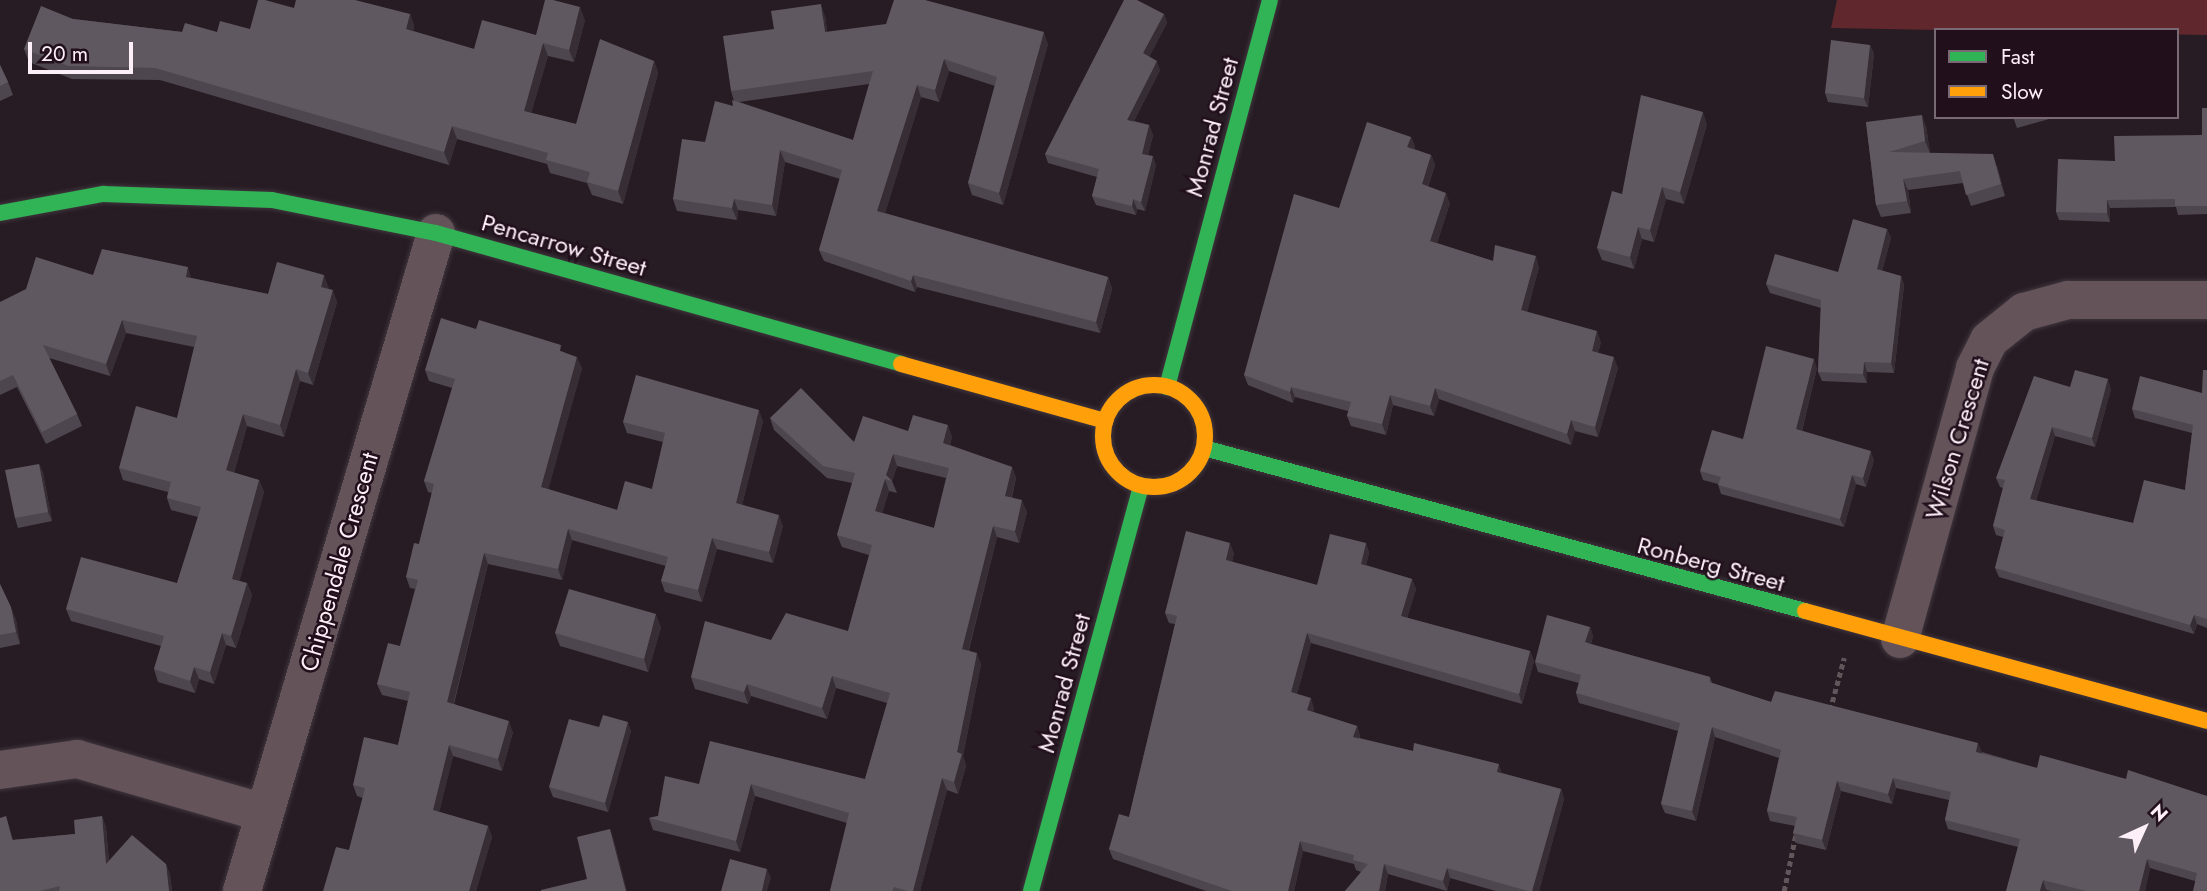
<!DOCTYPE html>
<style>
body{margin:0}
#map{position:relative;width:2207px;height:891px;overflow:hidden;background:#271c24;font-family:Jost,sans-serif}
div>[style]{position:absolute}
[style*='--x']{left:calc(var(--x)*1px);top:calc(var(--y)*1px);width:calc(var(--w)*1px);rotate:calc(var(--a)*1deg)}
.green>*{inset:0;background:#60282c}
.path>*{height:4.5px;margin-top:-2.25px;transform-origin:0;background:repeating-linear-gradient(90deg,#62565b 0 5px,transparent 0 8.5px)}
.roads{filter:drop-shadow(0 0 2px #40363d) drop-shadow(0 0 2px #40363d)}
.street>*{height:38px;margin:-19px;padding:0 19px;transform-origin:19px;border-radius:19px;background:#64545a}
.fast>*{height:16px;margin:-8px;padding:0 8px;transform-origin:8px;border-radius:8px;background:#30b455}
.slow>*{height:16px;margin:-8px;padding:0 8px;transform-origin:8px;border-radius:8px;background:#ff9f0a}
.slow>.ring{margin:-8px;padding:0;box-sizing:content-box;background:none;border:16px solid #ff9f0a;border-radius:50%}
.wall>*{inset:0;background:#4d464e}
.shaded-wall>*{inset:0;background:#362d35}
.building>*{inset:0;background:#605860}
span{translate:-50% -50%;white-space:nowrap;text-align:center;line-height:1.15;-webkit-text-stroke:5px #210f1c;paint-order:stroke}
.street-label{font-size:24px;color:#fceff8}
.legend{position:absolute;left:1934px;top:28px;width:245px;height:91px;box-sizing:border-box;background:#210f1c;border:2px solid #796974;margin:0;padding:9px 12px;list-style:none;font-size:21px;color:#fceff8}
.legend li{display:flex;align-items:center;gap:14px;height:35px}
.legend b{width:35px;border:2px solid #796974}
.north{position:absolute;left:2109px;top:793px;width:70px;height:70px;-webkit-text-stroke:5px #210f1c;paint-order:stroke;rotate:45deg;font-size:19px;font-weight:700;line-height:28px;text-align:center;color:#fceff8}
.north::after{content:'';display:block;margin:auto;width:24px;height:32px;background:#fceff8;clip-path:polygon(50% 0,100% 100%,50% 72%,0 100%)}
.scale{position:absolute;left:28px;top:42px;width:105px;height:32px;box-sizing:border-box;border:4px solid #fceff8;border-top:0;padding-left:9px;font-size:21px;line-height:24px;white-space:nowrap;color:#fceff8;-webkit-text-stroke:5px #210f1c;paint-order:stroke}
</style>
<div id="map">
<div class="green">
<i style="clip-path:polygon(1837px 0,2207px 0,2207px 35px,1831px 28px)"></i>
</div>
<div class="path">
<i style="--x:1830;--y:710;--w:54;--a:-74.9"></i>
<i style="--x:1784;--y:891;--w:59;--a:-78.3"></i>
</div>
<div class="roads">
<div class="street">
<i style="--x:1900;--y:639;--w:281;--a:-74.5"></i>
<i style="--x:1975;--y:368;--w:31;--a:-63"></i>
<i style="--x:1989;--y:340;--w:45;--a:-38.7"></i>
<i style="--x:2024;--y:312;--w:46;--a:-15.3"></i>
<i style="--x:2068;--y:300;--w:139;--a:0"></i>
<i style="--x:0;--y:770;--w:78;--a:-8.1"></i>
<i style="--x:77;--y:759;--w:195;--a:16.1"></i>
<i style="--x:242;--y:891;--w:686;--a:-73.57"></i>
</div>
<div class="fast">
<i style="--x:0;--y:213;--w:105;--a:-10.5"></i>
<i style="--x:103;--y:194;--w:169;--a:2"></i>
<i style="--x:272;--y:200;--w:167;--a:11.4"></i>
<i style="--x:436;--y:233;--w:483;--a:15.7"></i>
<i style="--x:1167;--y:387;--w:400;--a:-75.1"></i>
<i style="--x:1204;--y:448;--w:623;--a:15.17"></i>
<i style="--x:1031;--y:891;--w:420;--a:-74.8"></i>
</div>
<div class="slow">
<i style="--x:901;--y:364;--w:212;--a:15.6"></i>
<i class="ring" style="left:1103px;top:385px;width:86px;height:86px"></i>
<i style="--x:1805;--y:611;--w:417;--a:15.3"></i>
</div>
</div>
<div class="wall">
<i style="clip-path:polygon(294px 8px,410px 14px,414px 26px,413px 31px,474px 49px,536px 35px,585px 20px,574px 62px,548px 56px,531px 113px,576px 124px,654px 61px,658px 73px,623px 204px,592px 195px,587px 183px,550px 173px,547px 164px,457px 139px,449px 165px,160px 80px,72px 79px,29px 62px,24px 49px,73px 19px,182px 32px,217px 32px,250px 29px)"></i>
<i style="clip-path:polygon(1164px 14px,1167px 23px,1149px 57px,1160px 70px,1134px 121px,1149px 125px,1153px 135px,1148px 155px,1156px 165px,1145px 211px,1137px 209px,1136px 215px,1096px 205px,1092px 196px,1097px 177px,1048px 163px,1045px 154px)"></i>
<i style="clip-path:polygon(evenodd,825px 16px,827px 32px,1048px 44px,1003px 205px,972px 195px,968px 183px,995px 86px,949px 71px,939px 102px,921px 97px,885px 213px,1108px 277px,1112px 289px,1100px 333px,917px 287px,915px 292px,824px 261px,819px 250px,840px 179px,785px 162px,776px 216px,738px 210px,737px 220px,677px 211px,673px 199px,705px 142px,733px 106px,734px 101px,731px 91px,774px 29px,825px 16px,869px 84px,853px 140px,739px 102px,869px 84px)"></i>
<i style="clip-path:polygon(1870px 45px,1874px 54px,1868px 107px,1828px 102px,1825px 93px)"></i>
<i style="clip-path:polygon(0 65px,8px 82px,13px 95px,0 101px)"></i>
<i style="clip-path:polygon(2207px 108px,2207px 214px,2178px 215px,2176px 207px,2110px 208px,2110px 222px,2059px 220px,2056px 212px,2115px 161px,2202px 135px)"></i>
<i style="clip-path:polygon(2013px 117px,2053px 117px,2053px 118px,2017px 128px)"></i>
<i style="clip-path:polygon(1866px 122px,1926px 126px,1930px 153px,1997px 166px,2005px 196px,1971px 206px,1963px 183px,1908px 190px,1911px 213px,1881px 217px,1876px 205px)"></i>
<i style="clip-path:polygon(1707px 124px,1684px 204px,1666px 199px,1654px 242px,1642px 239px,1634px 269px,1602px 260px,1597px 248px,1622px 194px)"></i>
<i style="clip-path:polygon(1411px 137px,1415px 147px,1414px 149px,1431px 155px,1435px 165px,1428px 187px,1450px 203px,1437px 243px,1493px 261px,1539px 267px,1527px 312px,1601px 342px,1598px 353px,1618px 368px,1598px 437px,1575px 431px,1571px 445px,1439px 399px,1434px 416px,1393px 405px,1386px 435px,1351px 426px,1347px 416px,1348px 411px,1295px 397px,1293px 403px,1248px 385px,1244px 375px,1339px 208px)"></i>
<i style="clip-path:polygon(1887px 229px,1891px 238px,1882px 271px,1901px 276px,1904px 285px,1894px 373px,1867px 372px,1867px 383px,1822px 381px,1818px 372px,1821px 308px,1770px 293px,1766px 284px,1838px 272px)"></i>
<i style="clip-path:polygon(93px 275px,192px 278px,268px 294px,324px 275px,328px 289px,337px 302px,313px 385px,300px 381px,284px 437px,247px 426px,234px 473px,259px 480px,264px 492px,239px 581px,247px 583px,252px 595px,236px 648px,226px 645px,214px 684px,199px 679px,195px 693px,158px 682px,154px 669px,161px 646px,71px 621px,66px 609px,177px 583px,198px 517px,171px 510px,167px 498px,168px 492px,123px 480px,119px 468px,177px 418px,194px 347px,126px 333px,110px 376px,49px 358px,77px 414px,82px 426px,46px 444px,17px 387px,0 395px,0 302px)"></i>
<i style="clip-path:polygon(476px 329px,564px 352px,582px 368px,548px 489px,617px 510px,652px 489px,663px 442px,627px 433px,623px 422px,763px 421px,742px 505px,783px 526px,773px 563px,717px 549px,702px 602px,665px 592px,661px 581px,666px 566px,572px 540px,562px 580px,488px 564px,454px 704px,513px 732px,502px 771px,453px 756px,439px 812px,488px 826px,492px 837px,476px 891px,323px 891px,349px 850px,363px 798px,357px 796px,353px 785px,398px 745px,408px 701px,382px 695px,377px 684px,400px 646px,415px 589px,410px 588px,406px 577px,419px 544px,432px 493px,428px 492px,424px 481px,452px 388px,429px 381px,425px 370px)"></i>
<i style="clip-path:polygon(1817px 368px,1802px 431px,1874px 460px,1866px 487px,1856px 484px,1844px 527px,1721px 494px,1718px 484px,1703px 480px,1700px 471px,1743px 439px)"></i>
<i style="clip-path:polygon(2207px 370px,2207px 628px,2197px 624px,2194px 634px,1999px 577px,1995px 568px,2003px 537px,1996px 535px,1993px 526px,2003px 488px,2000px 487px,1996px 478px,2070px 387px,2111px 389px,2095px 447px,2055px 436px,2036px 501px,2133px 523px,2185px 490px,2192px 433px,2135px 418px,2132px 409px,2202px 393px)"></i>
<i style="clip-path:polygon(evenodd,770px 418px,854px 442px,908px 431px,952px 436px,950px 445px,1012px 467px,1016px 478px,1012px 497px,1027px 512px,1019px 543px,997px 537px,969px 650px,981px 664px,963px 756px,966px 766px,958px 794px,947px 790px,920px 891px,830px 891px,847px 823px,755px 796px,740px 852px,653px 830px,649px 818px,658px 816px,699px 784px,865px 779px,887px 703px,836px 688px,827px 719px,751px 696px,748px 704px,695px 689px,691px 677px,771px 640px,848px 631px,869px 555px,842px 547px,837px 535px,852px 483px,827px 478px,774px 430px,770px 418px,897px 466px,946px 478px,934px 528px,882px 513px,889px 491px,897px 493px,892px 481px,897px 466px)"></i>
<i style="clip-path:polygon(39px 464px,43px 473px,52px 521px,18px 528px,15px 518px)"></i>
<i style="clip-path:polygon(1366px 543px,1369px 553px,1366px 565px,1412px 579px,1416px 589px,1407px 618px,1530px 651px,1534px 661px,1522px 704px,1311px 643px,1297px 694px,1314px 708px,1313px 712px,1357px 726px,1360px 736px,1360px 738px,1502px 773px,1561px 789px,1564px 799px,1539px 891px,1496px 891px,1450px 878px,1447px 891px,1388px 874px,1385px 891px,1345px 891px,1361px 872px,1356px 870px,1354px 864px,1303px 851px,1294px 891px,1206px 891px,1113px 859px,1109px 849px,1129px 817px,1175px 624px,1169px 623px,1165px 613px,1234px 553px,1232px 562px,1317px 585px)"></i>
<i style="clip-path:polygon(0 584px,16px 620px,20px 644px,0 648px)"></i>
<i style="clip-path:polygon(661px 627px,648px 672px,560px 646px,555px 633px)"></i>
<i style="clip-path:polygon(1590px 627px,1593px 636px,1591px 644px,1710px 677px,1712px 683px,1771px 702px,1982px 752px,2037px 768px,2126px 779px,2207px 796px,2207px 891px,2195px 881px,2150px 868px,2145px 891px,2051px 891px,2046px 890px,2018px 847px,1948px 829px,1945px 820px,1949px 800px,1896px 788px,1892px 804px,1841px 791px,1826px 850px,1796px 843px,1793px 833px,1795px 826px,1770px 821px,1767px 811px,1779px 758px,1715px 737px,1696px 821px,1665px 813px,1661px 804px,1678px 731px,1579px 703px,1576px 693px,1579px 683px,1538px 672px,1535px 662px)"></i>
<i style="clip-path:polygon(599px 727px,631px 731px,608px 812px,553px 797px,549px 787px)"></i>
<i style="clip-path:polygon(6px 816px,13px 840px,75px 834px,102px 816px,106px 828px,109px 861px,166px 864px,170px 875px,172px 891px,0 891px)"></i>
</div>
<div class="shaded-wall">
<i style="clip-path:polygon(821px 4px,825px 16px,829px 44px,825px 32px)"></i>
<i style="clip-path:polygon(580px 7px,585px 20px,574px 62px,569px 50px)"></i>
<i style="clip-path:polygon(410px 14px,414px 26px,410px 41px,406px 29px)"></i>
<i style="clip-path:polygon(1164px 14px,1167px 23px,1146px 63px,1143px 53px)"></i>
<i style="clip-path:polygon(1044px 32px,1048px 44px,1003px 205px,999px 193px)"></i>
<i style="clip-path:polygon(543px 43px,548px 56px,528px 123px,524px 111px)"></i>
<i style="clip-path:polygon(1870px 45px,1874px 54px,1868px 107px,1864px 98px)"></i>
<i style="clip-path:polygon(944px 59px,949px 71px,939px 102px,935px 90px)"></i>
<i style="clip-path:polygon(654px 61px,658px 73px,623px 204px,618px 191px)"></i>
<i style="clip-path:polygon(1157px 61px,1160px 70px,1130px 129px,1127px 120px)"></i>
<i style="clip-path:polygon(917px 85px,921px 97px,882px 223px,877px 211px)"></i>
<i style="clip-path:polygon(1703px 112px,1707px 124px,1684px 204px,1680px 192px)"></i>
<i style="clip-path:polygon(1922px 115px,1926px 126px,1930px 153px,1925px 141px)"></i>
<i style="clip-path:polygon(1149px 125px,1153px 135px,1146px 163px,1142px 154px)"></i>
<i style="clip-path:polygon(452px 126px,457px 139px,449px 165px,444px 152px)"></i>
<i style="clip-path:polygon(1411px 137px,1415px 147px,1411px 157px,1407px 147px)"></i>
<i style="clip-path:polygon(780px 150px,785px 162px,776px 216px,772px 205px)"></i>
<i style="clip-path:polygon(1993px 154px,1997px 166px,2005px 196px,2001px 184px)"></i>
<i style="clip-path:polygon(1431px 155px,1435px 165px,1425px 195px,1422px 184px)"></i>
<i style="clip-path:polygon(1153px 156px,1156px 165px,1145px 211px,1141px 202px)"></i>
<i style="clip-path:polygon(1903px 179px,1908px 190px,1911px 213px,1907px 201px)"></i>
<i style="clip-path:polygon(1662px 187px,1666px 199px,1654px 242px,1650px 230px)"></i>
<i style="clip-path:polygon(1446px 193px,1450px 203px,1434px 252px,1430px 241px)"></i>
<i style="clip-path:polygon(734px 199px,738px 210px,737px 220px,732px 208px)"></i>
<i style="clip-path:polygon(1133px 199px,1137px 209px,1136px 215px,1132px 206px)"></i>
<i style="clip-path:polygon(2107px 200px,2110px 208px,2110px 222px,2107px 213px)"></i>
<i style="clip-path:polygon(1638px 227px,1642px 239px,1634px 269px,1630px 257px)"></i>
<i style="clip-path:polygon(1887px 229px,1891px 238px,1880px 278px,1877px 269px)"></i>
<i style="clip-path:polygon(1536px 256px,1539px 267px,1525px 321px,1521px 310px)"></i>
<i style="clip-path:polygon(188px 267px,192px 280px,186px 277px)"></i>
<i style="clip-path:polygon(324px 275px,329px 288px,325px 299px,321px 287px)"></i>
<i style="clip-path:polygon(913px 275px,917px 287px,915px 292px,911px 281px)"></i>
<i style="clip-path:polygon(1901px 276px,1904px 285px,1894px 373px,1891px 363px)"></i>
<i style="clip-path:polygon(1108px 277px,1112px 289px,1100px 333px,1096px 322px)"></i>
<i style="clip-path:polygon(333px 290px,337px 302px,313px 385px,308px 373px)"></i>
<i style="clip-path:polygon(122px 320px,126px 333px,110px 376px,106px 364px)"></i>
<i style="clip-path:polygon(1597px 331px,1601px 342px,1596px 361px,1592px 351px)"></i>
<i style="clip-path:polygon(577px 357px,582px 368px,546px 498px,541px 487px)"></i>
<i style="clip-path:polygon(1614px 357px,1618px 368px,1598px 437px,1595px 427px)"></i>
<i style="clip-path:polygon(1814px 359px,1817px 368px,1800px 438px,1796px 429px)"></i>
<i style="clip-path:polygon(1864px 362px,1867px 372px,1867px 383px,1863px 374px)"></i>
<i style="clip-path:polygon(296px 369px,300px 381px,284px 437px,280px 425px)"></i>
<i style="clip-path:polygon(2108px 379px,2111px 389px,2095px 447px,2092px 438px)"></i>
<i style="clip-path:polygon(1291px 387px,1295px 397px,1293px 403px,1290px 392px)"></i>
<i style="clip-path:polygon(1435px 388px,1439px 399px,1434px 416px,1430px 406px)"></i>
<i style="clip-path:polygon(1390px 395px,1393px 405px,1386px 435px,1382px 424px)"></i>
<i style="clip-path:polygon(759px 410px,763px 421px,740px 514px,736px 503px)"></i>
<i style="clip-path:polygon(243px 414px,247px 426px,231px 483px,226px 470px)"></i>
<i style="clip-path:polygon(1571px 420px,1575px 431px,1571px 445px,1567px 434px)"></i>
<i style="clip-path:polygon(948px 425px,952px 436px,947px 454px,943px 443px)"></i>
<i style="clip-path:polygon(2052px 427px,2055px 436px,2034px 509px,2030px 499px)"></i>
<i style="clip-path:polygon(1871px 451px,1874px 460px,1866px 487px,1863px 478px)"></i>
<i style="clip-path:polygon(893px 454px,897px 466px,892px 481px,886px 475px)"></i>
<i style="clip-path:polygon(39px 464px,43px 473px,52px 521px,48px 512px)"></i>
<i style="clip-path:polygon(1012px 467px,1016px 478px,1009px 507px,1005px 496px)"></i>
<i style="clip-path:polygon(1852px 475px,1856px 484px,1844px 527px,1840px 519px)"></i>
<i style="clip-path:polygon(885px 479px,889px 491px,879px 523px,875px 511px)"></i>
<i style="clip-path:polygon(259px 480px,264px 492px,237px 591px,232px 579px)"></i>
<i style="clip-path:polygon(1022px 500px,1027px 512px,1019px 543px,1015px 531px)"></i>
<i style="clip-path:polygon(779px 515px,783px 526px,773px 563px,769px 552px)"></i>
<i style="clip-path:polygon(993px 526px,997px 537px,966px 660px,962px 649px)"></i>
<i style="clip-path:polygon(568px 529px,572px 540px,562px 580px,558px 569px)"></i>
<i style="clip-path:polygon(712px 538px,717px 549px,702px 602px,698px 590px)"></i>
<i style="clip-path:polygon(1230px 543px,1234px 553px,1230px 570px,1226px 560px)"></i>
<i style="clip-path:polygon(1366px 543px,1369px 553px,1364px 574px,1361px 564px)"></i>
<i style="clip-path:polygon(484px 553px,488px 564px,451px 713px,447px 702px)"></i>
<i style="clip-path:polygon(1412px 579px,1416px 589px,1405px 626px,1401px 616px)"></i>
<i style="clip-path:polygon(247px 583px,252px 595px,236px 648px,231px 636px)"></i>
<i style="clip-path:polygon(11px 607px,16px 620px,20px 644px,16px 632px)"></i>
<i style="clip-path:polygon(656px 614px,661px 627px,648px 672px,644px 659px)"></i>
<i style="clip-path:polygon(2194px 615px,2197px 624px,2194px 634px,2190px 625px)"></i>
<i style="clip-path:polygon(1590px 627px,1593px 636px,1589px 652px,1585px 642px)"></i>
<i style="clip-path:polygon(222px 633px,226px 645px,214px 684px,210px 672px)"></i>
<i style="clip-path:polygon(1307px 633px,1311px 643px,1295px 702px,1291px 692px)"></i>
<i style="clip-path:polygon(1530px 651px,1534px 661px,1522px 704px,1519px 694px)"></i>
<i style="clip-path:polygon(977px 653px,981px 664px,963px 756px,966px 766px,958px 794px,954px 782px,957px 752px)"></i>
<i style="clip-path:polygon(194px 667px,199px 679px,195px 693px,190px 681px)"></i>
<i style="clip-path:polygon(832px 676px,836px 688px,827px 719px,822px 708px)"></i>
<i style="clip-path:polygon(747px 684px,751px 696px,748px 704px,744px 692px)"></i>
<i style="clip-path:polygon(1311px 698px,1314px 708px,1311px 720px,1307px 710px)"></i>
<i style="clip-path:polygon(509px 721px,513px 732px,502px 771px,498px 759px)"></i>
<i style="clip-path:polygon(628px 722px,631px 731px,608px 812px,605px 803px)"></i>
<i style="clip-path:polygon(1357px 726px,1360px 736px,1357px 747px,1353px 737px)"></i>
<i style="clip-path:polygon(1712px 727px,1715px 737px,1696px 821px,1692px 811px)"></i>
<i style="clip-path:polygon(1978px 743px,1982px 752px,1980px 761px,1976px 752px)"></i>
<i style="clip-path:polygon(449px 745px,453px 756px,437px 821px,433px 810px)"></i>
<i style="clip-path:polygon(1499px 764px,1502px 774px,1497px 772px)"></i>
<i style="clip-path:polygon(942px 778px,947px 790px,920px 891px,913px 891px)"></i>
<i style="clip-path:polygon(1893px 778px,1896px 788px,1892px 804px,1888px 794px)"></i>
<i style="clip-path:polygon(1837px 781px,1841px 791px,1826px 850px,1822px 840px)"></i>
<i style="clip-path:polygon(751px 784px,755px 796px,740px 852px,736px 841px)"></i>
<i style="clip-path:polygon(1561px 789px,1564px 799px,1539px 891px,1532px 891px)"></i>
<i style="clip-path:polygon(102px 816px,106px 828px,110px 875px,106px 864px)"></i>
<i style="clip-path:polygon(488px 826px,492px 837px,476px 891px,469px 891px)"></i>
<i style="clip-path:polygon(610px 829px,614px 840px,627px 891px,626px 891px)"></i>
<i style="clip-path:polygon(1300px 841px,1303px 851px,1294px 891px,1288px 891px)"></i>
<i style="clip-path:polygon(2147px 859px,2150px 868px,2145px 891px,2139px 891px)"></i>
<i style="clip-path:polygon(166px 864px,170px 875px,172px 891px,169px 891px)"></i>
<i style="clip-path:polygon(1384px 864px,1388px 874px,1385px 891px,1379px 891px)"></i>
<i style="clip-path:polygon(1447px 868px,1450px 878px,1447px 891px,1443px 881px)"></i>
<i style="clip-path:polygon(767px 869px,771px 878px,767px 891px,762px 891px)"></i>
<i style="clip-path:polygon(2043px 880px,2046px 890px,2046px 891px,2040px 891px)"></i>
</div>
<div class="building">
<i style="clip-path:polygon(258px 0,265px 0,294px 8px,296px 0,355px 0,410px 14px,406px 29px,474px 49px,482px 20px,536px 35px,545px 0,553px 0,580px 7px,569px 50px,543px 43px,524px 111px,576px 124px,600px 39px,654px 61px,618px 191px,587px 182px,590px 172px,546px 160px,548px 153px,452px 126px,444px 152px,155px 68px,68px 66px,24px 49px,41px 6px,73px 19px,182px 32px,185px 23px,217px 32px,220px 21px,250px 29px)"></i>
<i style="clip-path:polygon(894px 0,925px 0,1044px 32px,999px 193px,968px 183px,997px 77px,944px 59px,935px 90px,917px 85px,877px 211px,1108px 277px,1096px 322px,913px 275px,911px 281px,819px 250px,842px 170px,780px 150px,772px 205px,734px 199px,732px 208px,673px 199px,682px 139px,705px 142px,715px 101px,733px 106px,732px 100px,853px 140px,873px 71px,731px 91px,723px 36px,774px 29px,771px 11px,821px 4px,825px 32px,886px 24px)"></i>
<i style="clip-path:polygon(1124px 0,1137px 0,1164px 14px,1143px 53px,1157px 61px,1127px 120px,1149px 125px,1142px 154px,1153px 156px,1141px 202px,1133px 199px,1132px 206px,1092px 196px,1099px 169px,1045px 154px)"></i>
<i style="clip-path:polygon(1831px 40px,1870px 45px,1864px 98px,1825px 93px)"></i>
<i style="clip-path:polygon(0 65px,8px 82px,0 86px)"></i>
<i style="clip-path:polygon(1641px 95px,1703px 112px,1680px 192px,1662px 187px,1650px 230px,1638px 227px,1630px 257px,1597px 248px,1612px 191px,1622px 194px)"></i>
<i style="clip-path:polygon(2202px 108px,2207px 108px,2207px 206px,2175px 206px,2175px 199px,2107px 200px,2107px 213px,2056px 212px,2058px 159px,2115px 161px,2114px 136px,2202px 135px)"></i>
<i style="clip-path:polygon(1922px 115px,1925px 141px,1889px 152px,1993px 154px,2001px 184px,1966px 195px,1960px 171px,1903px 179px,1907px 201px,1876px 205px,1866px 122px)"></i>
<i style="clip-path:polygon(1367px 122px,1411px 137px,1407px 147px,1431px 155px,1422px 184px,1446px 193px,1430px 241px,1493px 261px,1495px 245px,1536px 256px,1521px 310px,1597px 331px,1592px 351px,1614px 357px,1595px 427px,1571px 420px,1567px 434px,1435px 388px,1430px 406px,1390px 395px,1382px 424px,1347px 416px,1351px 402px,1291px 387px,1290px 392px,1244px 375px,1294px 194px,1339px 208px)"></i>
<i style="clip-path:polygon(1853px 219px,1887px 229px,1877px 269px,1901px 276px,1891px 363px,1864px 362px,1863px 374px,1818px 372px,1821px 300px,1766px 284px,1775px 254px,1838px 272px)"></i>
<i style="clip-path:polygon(102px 249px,188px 267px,186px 277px,268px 294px,277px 262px,324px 275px,321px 287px,333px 290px,308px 373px,296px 369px,280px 425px,243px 414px,226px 470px,259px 480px,232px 579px,247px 583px,231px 636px,222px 633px,210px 672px,194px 667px,190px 681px,154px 669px,164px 636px,66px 609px,81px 557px,177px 583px,201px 507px,167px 498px,171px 482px,119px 468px,136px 406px,177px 418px,197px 336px,122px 320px,106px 364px,43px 345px,77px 414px,42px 432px,13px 375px,0 381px,0 302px,26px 289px,36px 257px,93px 275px)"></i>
<i style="clip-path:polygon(441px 318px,476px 329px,479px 320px,561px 345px,560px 351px,577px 357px,541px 487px,617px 510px,625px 481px,652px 489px,665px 433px,623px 422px,636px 375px,759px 410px,736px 503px,779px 515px,769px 552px,712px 538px,698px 590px,661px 581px,668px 557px,568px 529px,558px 569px,484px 553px,447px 702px,509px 721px,498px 759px,449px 745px,433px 810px,488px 826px,469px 891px,323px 891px,336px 847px,349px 850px,365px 788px,353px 785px,364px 737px,398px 745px,410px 692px,377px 684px,388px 643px,400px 646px,418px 580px,406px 577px,414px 543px,419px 544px,434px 484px,424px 481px,455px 379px,425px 370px)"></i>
<i style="clip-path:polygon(1766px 346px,1814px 359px,1796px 429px,1871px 451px,1863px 478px,1852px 475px,1840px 519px,1718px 485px,1721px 477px,1700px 471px,1712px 430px,1743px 439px)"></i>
<i style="clip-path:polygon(2075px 370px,2108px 379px,2092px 438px,2052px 427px,2030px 499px,2133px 523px,2144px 480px,2185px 490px,2193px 425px,2132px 409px,2140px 376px,2202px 393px,2203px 370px,2207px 370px,2207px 619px,2194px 615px,2190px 625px,1995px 568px,2005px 530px,1993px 526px,2005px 480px,1996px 478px,2034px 376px,2070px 387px)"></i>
<i style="clip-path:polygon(evenodd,801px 388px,854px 442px,863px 416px,908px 431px,913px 415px,948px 425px,943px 443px,1012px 467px,1005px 496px,1022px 500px,1015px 531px,993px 526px,962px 649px,977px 653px,957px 752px,962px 754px,954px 782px,942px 778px,913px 891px,908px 891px,894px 887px,892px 891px,830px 891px,849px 813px,751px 784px,736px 841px,649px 818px,658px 816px,665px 776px,699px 784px,710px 741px,865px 779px,890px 693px,832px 676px,822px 708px,747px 684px,744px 692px,691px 677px,705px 621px,771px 640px,786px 613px,848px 631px,872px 545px,837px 535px,855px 473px,823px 466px,770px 418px,801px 388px,893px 454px,949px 468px,934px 528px,875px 511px,885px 479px,892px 481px,886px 475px,893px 454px)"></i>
<i style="clip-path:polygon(39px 464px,48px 512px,15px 518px,5px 470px)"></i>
<i style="clip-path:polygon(1186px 531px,1230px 543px,1226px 560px,1317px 585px,1330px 534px,1366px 543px,1361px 564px,1412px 579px,1401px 616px,1530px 651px,1519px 694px,1307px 633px,1291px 692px,1311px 698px,1307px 710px,1357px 726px,1353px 737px,1413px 751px,1414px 743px,1499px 764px,1497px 772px,1561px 789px,1532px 891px,1528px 891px,1447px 868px,1443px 881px,1384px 864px,1379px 891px,1345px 891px,1368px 864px,1353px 860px,1354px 855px,1300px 841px,1288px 891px,1232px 891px,1109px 849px,1119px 814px,1129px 817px,1177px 616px,1165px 613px)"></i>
<i style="clip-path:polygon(0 584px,11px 607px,16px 632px,0 635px)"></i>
<i style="clip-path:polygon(569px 589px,656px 614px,644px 659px,555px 633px)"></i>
<i style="clip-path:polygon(1547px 615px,1590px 627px,1585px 642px,1594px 645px,1710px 677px,1709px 682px,1771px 702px,1775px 691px,1978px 743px,1976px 752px,2037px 768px,2040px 755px,2126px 779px,2128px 770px,2207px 796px,2207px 891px,2193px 891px,2197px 873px,2147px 859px,2139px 891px,2086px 891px,2043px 880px,2040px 891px,2006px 891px,2020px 839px,1945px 820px,1951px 792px,1893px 778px,1888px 794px,1837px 781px,1822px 840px,1793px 833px,1797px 817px,1767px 811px,1781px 750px,1712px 727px,1692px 811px,1661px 804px,1680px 723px,1576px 693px,1581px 675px,1535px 662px)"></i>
<i style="clip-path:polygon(603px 715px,628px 722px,605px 803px,549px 787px,569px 719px,599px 727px)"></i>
<i style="clip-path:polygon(6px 816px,12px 840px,75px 834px,74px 820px,102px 816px,106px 864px,132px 835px,166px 864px,169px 891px,59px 891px,60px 886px,40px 891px,0 891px,0 818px)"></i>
<i style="clip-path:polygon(610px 829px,626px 891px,541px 891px,541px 890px,587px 879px,577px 837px)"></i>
<i style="clip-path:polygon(730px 859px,767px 869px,762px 891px,721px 891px)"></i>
</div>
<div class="street-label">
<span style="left:1212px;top:127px;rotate:-75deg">Monrad Street</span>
<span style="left:564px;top:245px;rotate:16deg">Pencarrow Street</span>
<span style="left:1957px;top:439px;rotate:-73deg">Wilson Crescent</span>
<span style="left:339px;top:562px;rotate:-74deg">Chippendale Crescent</span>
<span style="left:1711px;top:564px;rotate:15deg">Ronberg Street</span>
<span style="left:1064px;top:683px;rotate:-75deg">Monrad Street</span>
</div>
<ul class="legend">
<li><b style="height:9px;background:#30b455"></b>Fast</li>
<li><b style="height:9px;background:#ff9f0a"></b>Slow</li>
</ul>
<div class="north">N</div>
<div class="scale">20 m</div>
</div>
